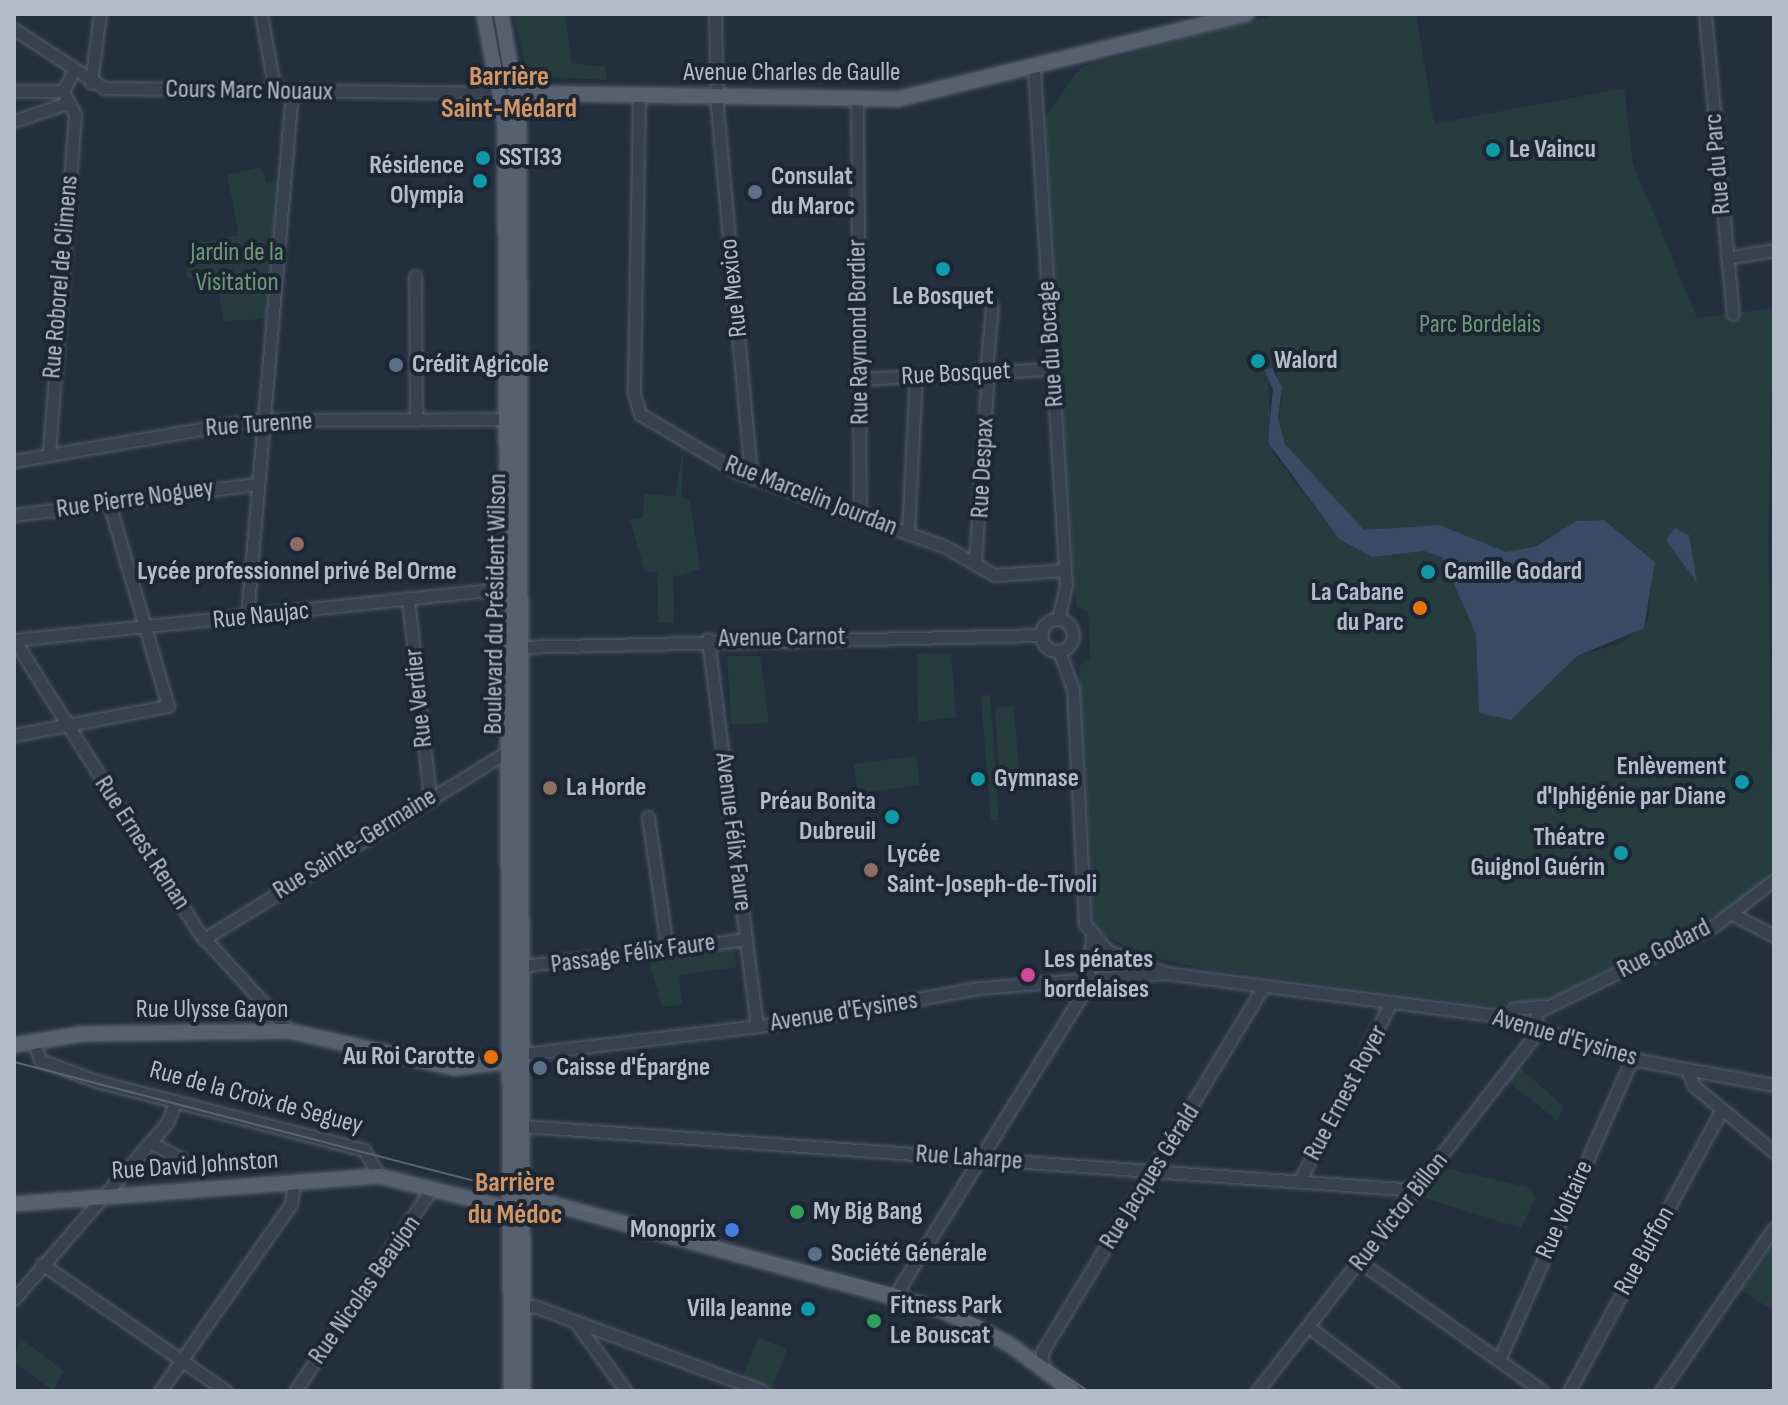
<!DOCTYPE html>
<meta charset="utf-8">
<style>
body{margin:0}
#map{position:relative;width:1788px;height:1405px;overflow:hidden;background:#242f3e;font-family:"Sofia Sans Condensed",sans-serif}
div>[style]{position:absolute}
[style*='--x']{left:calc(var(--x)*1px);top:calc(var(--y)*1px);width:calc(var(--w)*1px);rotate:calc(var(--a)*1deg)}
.green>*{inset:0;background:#263c3f}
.water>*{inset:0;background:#394c67}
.roads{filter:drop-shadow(0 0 2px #565f6c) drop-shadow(0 0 2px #565f6c)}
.minor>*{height:11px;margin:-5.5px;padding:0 5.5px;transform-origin:5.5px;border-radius:5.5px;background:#38414e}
.minor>.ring{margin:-5.5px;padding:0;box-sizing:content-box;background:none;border:11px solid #38414e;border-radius:50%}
.major>*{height:14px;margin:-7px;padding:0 7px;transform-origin:7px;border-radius:7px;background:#56606e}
.tram>*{height:2px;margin:-1px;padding:0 1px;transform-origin:1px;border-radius:1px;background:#5a6575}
.dots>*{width:22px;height:22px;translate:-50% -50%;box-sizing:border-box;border:4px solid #1d2633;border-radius:50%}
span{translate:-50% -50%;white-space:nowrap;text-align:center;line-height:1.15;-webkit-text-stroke:8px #1d2633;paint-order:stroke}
.street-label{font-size:26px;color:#b4bcc9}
.poi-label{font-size:26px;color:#b4bcc9;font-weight:700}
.left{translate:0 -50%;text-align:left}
.right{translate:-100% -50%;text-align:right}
.park-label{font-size:26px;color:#6b9a76}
.neighbourhood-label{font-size:28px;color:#d59563;font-weight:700}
.frame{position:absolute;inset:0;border:16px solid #b4bcc9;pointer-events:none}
</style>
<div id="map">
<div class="green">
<i style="clip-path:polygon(513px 14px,565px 14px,572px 63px,605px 67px,607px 80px,528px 76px)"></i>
<i style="clip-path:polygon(evenodd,1278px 14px,1416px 14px,1434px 124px,1624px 88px,1633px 164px,1697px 318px,1774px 308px,1768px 539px,1774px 874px,1722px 913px,1554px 997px,1499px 1007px,1200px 968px,1137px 954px,1095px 928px,1079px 667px,1090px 657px,1088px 613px,1076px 606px,1045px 117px,1081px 67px,1278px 14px,1267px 369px,1276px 371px,1282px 392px,1278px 427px,1297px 465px,1368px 533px,1417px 526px,1506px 552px,1537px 546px,1576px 521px,1604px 520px,1654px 560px,1648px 621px,1621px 643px,1577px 656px,1511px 720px,1480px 713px,1476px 634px,1442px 557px,1424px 551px,1372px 557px,1339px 539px,1273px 453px,1267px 369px)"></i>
<i style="clip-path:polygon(262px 167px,266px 182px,278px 180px,265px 319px,224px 321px,219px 294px,187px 277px,188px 245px,239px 235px,227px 175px)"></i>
<i style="clip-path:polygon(684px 445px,681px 498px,690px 500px,700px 569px,673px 577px,674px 623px,658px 622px,657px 572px,645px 571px,630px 520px,643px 518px,644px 494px,675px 496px)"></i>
<i style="clip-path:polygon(951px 653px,956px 717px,918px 722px,917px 654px)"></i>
<i style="clip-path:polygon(727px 656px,760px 656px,769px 723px,731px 724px)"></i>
<i style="clip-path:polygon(990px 695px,999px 820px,991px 821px,981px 696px)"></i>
<i style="clip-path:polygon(1014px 706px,1020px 785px,1000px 786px,995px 708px)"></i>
<i style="clip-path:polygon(916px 756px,920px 785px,858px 793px,854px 764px)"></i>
<i style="clip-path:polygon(734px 943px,737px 967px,679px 975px,682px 1004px,662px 1007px,647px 953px)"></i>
<i style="clip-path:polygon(1519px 1067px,1563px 1106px,1557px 1120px,1508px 1082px)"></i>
<i style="clip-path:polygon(1441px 1167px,1526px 1187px,1536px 1197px,1521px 1228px,1418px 1196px)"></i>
<i style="clip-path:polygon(1774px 1244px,1774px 1311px,1741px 1290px)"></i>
<i style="clip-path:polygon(20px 1338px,64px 1371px,53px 1391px,14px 1362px)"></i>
<i style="clip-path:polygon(758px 1338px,787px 1349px,772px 1390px,743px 1376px)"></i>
</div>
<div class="water">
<i style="clip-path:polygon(1272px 368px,1282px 387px,1278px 419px,1285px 444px,1364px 530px,1439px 525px,1506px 552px,1537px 546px,1576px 521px,1604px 520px,1655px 562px,1644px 628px,1577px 656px,1511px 720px,1479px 713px,1476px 634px,1442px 557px,1424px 551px,1372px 557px,1339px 539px,1268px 442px,1273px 389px,1264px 370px)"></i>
<i style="clip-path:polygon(1675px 528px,1689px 535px,1697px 583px,1666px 540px)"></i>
</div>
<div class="roads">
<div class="minor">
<i style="--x:261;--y:14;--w:78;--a:79.7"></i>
<i style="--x:492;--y:14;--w:51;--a:76.5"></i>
<i style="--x:715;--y:14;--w:94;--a:88.8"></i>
<i style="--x:717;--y:108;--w:372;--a:84.7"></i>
<i style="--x:1705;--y:14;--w:301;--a:84.7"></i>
<i style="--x:14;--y:29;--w:108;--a:33.2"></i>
<i style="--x:104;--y:88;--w:400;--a:0.7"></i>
<i style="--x:1034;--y:68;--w:518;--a:86.46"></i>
<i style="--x:1066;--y:585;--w:35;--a:103"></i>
<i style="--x:91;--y:83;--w:70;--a:-82.6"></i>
<i style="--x:14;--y:91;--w:49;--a:0"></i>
<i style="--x:639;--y:95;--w:299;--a:91"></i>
<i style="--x:634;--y:394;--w:21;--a:73"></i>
<i style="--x:640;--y:414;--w:112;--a:30.7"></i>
<i style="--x:736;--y:471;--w:223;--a:19.9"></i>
<i style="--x:946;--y:547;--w:56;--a:30.3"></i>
<i style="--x:994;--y:575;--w:71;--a:-4"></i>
<i style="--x:857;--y:99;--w:417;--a:89.6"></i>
<i style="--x:14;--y:121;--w:56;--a:-18.8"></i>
<i style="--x:1727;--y:258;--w:48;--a:-9.7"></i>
<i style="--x:415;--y:276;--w:144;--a:89.6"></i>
<i style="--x:986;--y:373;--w:67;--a:-84.9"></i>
<i style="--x:860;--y:379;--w:193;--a:-3"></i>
<i style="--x:49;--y:453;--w:340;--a:-85.6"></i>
<i style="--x:75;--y:114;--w:26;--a:-118"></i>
<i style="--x:63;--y:91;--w:22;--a:-63"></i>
<i style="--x:14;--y:461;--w:242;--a:-9.7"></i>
<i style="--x:253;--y:420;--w:254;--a:-0.2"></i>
<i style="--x:507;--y:419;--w:7;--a:63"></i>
<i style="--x:14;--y:515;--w:244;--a:-7.3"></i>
<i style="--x:908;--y:532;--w:156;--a:-87.1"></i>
<i style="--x:975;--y:563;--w:191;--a:-86.1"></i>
<i style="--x:408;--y:598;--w:201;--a:83.7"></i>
<i style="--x:247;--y:617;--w:528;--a:-85.11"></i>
<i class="ring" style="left:1041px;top:619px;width:21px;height:21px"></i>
<i style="--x:708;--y:639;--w:390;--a:82.8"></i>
<i style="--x:14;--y:640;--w:497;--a:-6"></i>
<i style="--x:14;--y:640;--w:343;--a:57.7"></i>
<i style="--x:197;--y:930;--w:137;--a:47.7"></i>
<i style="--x:516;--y:647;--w:526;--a:-1.31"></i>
<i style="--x:1059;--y:651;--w:40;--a:69.8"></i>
<i style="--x:1073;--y:689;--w:235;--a:87.1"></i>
<i style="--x:1085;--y:924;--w:35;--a:50"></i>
<i style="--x:1108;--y:951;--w:61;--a:21.1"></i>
<i style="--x:1165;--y:973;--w:333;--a:7.3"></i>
<i style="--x:1495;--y:1015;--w:144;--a:17.8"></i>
<i style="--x:1632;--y:1059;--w:144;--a:10.4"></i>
<i style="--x:14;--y:735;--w:157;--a:-10.7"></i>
<i style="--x:168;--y:706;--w:211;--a:-106.2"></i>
<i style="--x:648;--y:817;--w:132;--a:81.7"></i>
<i style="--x:1730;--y:913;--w:50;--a:27.6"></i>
<i style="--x:204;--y:939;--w:357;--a:-31.7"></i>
<i style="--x:521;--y:966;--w:227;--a:-6.8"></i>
<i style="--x:1506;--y:1018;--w:11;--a:-52"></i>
<i style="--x:1513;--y:1009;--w:31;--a:-6"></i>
<i style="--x:34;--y:1042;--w:19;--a:72"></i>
<i style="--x:40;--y:1060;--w:60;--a:20.6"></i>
<i style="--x:96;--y:1081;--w:277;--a:14.4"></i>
<i style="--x:364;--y:1150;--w:30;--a:60"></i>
<i style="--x:520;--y:1047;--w:8;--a:60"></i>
<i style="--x:524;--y:1054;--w:247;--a:-6.8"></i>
<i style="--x:769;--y:1025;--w:213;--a:-10"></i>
<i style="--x:979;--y:988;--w:187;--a:-4.6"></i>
<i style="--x:1687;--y:1070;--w:17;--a:66"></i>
<i style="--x:1694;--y:1086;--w:104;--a:39.5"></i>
<i style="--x:523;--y:1126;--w:895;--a:4.1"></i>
<i style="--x:150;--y:1142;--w:44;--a:28.3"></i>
<i style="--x:1299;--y:1182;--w:200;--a:-62.9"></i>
<i style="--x:1360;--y:1262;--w:223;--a:35.3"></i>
<i style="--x:42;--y:1264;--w:224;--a:34.6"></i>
<i style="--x:14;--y:1299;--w:233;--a:-49"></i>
<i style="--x:167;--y:1123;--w:24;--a:-68"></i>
<i style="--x:892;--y:1300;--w:369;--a:-58.1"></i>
<i style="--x:1087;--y:987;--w:51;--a:-84.4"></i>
<i style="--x:519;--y:1309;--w:15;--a:-11"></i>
<i style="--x:534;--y:1306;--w:243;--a:20.4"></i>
<i style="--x:576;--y:1323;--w:84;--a:53.7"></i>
<i style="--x:1309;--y:1327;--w:106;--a:37.3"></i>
<i style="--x:1499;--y:1360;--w:329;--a:-66.2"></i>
<i style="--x:1043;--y:1368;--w:16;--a:-94"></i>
<i style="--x:1042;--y:1352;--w:427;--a:-58.8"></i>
<i style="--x:160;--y:1391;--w:228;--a:-55"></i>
<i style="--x:291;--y:1204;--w:22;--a:-82"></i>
<i style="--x:295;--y:1391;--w:245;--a:-56"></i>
<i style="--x:1257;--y:1391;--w:448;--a:-52"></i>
<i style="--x:1533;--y:1038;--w:26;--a:-81"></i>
<i style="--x:1537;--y:1012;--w:198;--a:-26"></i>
<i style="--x:1715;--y:925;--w:74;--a:-37.3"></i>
<i style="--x:1569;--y:1391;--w:319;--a:-61.5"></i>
<i style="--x:1661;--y:1391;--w:198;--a:-55.3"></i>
</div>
<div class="major">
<i style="--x:484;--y:14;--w:112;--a:79.2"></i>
<i style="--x:505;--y:124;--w:1267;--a:89.73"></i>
<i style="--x:501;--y:14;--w:105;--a:80.1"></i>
<i style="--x:519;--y:117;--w:1274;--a:89.82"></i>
<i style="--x:517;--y:93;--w:381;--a:0.9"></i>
<i style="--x:898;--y:99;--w:359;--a:-13.7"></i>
<i style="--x:14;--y:1045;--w:69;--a:-9.2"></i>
<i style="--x:82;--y:1034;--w:207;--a:-0.8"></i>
<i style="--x:289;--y:1031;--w:170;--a:12.6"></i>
<i style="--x:455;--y:1068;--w:58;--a:-6.9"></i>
<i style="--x:524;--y:1196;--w:433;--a:15.3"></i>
<i style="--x:942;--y:1310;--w:75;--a:26.9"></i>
<i style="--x:1009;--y:1344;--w:79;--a:36.7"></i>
<i style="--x:14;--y:1204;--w:366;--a:-4.4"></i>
<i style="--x:379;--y:1176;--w:120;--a:14"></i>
<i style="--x:495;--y:1205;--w:21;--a:49"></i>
</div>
</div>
<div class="tram">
<i style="--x:14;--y:1062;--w:915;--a:14.49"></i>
<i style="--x:900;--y:1291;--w:91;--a:21.2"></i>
<i style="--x:985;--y:1324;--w:123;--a:33"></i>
</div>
<div class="dots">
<i style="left:1493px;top:150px;background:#0f9aa8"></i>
<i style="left:483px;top:158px;background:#0f9aa8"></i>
<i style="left:480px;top:181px;background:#0f9aa8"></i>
<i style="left:755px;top:192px;background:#5c6f8a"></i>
<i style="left:943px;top:269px;background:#0f9aa8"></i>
<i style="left:1258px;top:361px;background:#0f9aa8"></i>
<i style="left:396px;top:365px;background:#5c6f8a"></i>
<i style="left:297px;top:544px;background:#8d6e63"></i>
<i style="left:1428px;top:572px;background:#0f9aa8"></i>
<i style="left:1420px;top:608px;background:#e8710a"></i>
<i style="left:978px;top:779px;background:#0f9aa8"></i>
<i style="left:1742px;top:782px;background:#0f9aa8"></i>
<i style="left:550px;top:788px;background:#8d6e63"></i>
<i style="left:892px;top:817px;background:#0f9aa8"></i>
<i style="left:1621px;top:853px;background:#0f9aa8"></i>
<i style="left:871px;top:870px;background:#8d6e63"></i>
<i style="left:1028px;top:975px;background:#d1479c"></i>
<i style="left:491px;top:1057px;background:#e8710a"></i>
<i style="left:540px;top:1068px;background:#5c6f8a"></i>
<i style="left:797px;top:1212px;background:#2e9e5b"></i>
<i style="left:732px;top:1230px;background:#3f7fe0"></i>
<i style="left:815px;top:1254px;background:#5c6f8a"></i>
<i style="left:808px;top:1309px;background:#0f9aa8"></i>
<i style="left:874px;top:1321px;background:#2e9e5b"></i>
</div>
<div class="street-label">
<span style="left:792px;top:73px">Avenue Charles de Gaulle</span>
<span style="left:249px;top:91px;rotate:1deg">Cours Marc Nouaux</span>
<span style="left:1718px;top:164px;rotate:-95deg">Rue du Parc</span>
<span style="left:61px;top:277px;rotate:-85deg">Rue Roborel de Climens</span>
<span style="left:734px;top:288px;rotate:-96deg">Rue Mexico</span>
<span style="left:859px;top:332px;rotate:-91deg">Rue Raymond Bordier</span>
<span style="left:1051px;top:344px;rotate:-94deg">Rue du Bocage</span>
<span style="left:956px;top:374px;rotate:-3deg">Rue Bosquet</span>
<span style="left:259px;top:425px;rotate:-4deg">Rue Turenne</span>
<span style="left:983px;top:468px;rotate:-87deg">Rue Despax</span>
<span style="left:811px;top:496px;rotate:21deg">Rue Marcelin Jourdan</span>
<span style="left:135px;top:499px;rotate:-8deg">Rue Pierre Noguey</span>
<span style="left:496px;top:604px;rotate:-89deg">Boulevard du Président Wilson</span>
<span style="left:261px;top:616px;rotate:-6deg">Rue Naujac</span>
<span style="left:782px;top:638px;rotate:-1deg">Avenue Carnot</span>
<span style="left:419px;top:698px;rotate:-96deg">Rue Verdier</span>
<span style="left:733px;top:832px;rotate:83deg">Avenue Félix Faure</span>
<span style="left:142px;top:843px;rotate:57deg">Rue Ernest Renan</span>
<span style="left:355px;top:844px;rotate:-32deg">Rue Sainte-Germaine</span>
<span style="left:1664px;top:949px;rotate:-27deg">Rue Godard</span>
<span style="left:633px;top:954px;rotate:-8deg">Passage Félix Faure</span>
<span style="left:212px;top:1010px">Rue Ulysse Gayon</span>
<span style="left:844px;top:1012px;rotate:-9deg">Avenue d'Eysines</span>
<span style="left:1565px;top:1038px;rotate:16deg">Avenue d'Eysines</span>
<span style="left:1346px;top:1093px;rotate:-62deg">Rue Ernest Royer</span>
<span style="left:256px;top:1098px;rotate:15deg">Rue de la Croix de Seguey</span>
<span style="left:969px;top:1158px;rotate:4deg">Rue Laharpe</span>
<span style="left:195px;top:1166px;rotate:-4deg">Rue David Johnston</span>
<span style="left:1150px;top:1177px;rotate:-58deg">Rue Jacques Gérald</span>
<span style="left:1565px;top:1210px;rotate:-66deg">Rue Voltaire</span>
<span style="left:1399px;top:1212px;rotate:-52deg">Rue Victor Billon</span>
<span style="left:1645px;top:1251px;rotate:-61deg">Rue Buffon</span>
<span style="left:365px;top:1290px;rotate:-55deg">Rue Nicolas Beaujon</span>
</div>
<div class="poi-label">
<span class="left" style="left:1509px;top:150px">Le Vaincu</span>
<span class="left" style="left:499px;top:158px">SSTI33</span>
<span class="right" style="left:464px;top:181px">Résidence<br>Olympia</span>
<span class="left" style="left:771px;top:192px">Consulat<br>du Maroc</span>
<span style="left:943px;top:297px">Le Bosquet</span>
<span class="left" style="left:1274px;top:361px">Walord</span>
<span class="left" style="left:412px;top:365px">Crédit Agricole</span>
<span style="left:297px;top:572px">Lycée professionnel privé Bel Orme</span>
<span class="left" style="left:1444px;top:572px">Camille Godard</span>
<span class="right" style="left:1404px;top:608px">La Cabane<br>du Parc</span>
<span class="right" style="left:1726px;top:782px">Enlèvement<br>d'Iphigénie par Diane</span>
<span class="left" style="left:994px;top:779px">Gymnase</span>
<span class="left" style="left:566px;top:788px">La Horde</span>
<span class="right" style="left:876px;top:817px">Préau Bonita<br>Dubreuil</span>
<span class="right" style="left:1605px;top:853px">Théatre<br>Guignol Guérin</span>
<span class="left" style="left:887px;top:870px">Lycée<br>Saint-Joseph-de-Tivoli</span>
<span class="left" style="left:1044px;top:975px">Les pénates<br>bordelaises</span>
<span class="right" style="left:475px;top:1057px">Au Roi Carotte</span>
<span class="left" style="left:556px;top:1068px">Caisse d'Épargne</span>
<span class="left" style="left:813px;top:1212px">My Big Bang</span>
<span class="right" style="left:716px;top:1230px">Monoprix</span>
<span class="left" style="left:831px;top:1254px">Société Générale</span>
<span class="left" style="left:890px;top:1321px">Fitness Park<br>Le Bouscat</span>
<span class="right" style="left:792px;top:1309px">Villa Jeanne</span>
</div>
<div class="park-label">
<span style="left:237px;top:268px">Jardin de la<br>Visitation</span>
<span style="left:1480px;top:325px">Parc Bordelais</span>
</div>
<div class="neighbourhood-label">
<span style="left:509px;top:93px">Barrière<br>Saint-Médard</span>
<span style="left:515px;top:1199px">Barrière<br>du Médoc</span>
</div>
<div class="frame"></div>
</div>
